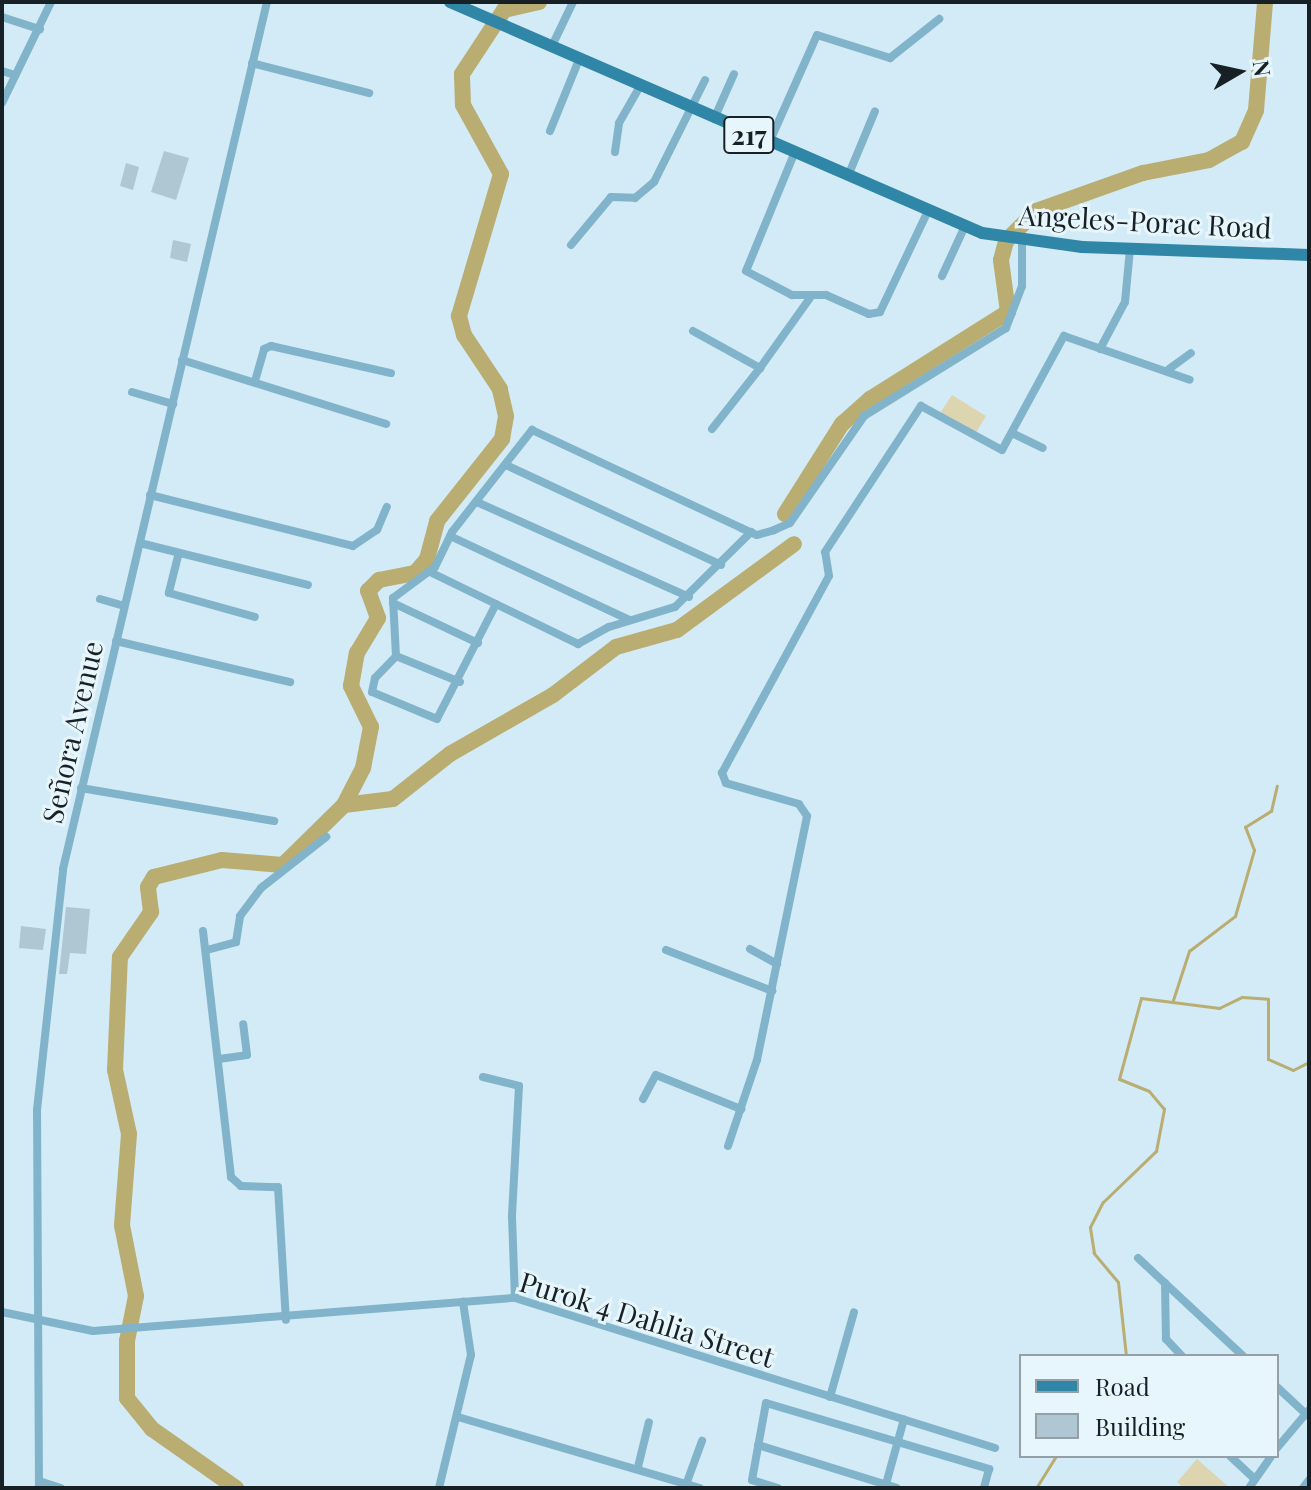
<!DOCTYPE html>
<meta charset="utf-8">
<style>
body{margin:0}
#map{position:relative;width:1311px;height:1490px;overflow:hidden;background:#d2ebf6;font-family:"Playfair Display",serif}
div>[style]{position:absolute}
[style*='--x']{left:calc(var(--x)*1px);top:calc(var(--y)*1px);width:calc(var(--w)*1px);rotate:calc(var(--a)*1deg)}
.green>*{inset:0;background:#ddd5b0}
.stream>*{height:3px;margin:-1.5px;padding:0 1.5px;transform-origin:1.5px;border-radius:1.5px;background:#baad72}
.river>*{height:16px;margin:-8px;padding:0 8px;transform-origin:8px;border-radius:8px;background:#baad72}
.building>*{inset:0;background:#afc7d2}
.minor>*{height:8px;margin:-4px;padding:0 4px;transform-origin:4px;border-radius:4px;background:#81b4cb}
.primary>*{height:12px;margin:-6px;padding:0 6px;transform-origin:6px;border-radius:6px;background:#2f86a7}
span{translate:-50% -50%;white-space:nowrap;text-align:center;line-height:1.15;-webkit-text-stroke:6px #e7f6fd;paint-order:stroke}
.shield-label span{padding:2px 6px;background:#e7f6fd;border:2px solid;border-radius:6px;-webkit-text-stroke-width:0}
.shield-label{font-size:26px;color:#172024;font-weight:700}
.street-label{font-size:28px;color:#172024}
.frame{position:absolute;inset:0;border:4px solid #172024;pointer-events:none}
.legend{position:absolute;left:1019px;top:1354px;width:260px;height:104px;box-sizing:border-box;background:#e7f6fd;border:2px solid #94a0a6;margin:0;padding:10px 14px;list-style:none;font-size:24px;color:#172024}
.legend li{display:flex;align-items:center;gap:16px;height:40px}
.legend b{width:40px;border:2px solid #94a0a6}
.north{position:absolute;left:1199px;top:32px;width:80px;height:80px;-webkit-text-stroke:6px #e7f6fd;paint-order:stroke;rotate:81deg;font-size:22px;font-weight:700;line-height:32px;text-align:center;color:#172024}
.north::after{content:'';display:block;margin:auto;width:28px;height:36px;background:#172024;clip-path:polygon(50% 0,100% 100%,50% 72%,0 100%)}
</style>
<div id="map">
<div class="green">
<i style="clip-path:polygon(952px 395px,986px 416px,975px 434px,940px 413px)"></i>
<i style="clip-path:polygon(1197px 1459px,1230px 1488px,1184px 1488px,1177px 1482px)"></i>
</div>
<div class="stream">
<i style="--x:1173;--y:1000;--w:52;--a:-71.9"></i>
<i style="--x:1189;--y:951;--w:58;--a:-37.3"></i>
<i style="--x:1235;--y:916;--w:69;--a:-73.9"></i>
<i style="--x:1254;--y:850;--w:25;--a:-111"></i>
<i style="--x:1245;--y:827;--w:31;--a:-32"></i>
<i style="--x:1271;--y:811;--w:26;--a:-77"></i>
<i style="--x:1126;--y:1356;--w:74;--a:-96.2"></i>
<i style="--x:1118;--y:1282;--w:38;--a:-130"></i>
<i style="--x:1094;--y:1253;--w:26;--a:-99"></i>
<i style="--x:1090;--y:1227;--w:28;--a:-63"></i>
<i style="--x:1103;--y:1202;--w:74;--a:-43.9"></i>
<i style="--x:1156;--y:1151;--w:43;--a:-79.2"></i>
<i style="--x:1164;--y:1109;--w:23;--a:-130"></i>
<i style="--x:1149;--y:1091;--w:32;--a:-158"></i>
<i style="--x:1119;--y:1079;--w:84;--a:-74.8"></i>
<i style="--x:1141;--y:998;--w:79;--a:7.3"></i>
<i style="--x:1219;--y:1008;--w:25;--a:-26"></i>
<i style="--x:1242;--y:997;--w:26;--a:4"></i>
<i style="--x:1268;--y:999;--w:60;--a:90"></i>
<i style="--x:1268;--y:1059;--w:27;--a:24"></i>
<i style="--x:1293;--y:1070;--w:18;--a:-27"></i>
<i style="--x:1036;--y:1488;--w:38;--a:-58"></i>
</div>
<div class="river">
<i style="--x:785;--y:514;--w:107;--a:-57.7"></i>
<i style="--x:842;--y:424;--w:38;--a:-42"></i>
<i style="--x:870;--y:399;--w:163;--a:-32.2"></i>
<i style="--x:1008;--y:312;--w:52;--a:-97.7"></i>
<i style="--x:1001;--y:260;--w:20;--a:-75"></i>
<i style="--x:1006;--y:241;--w:42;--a:-45"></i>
<i style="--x:1036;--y:211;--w:114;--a:-19.6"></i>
<i style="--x:1143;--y:173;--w:67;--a:-11.1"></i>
<i style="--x:1209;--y:160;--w:38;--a:-29"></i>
<i style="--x:1242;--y:142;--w:35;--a:-66"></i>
<i style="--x:1256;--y:110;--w:108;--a:-85.2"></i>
<i style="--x:344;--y:805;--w:49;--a:-7"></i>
<i style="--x:393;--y:799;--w:73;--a:-38.3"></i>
<i style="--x:450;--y:754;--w:119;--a:-29.8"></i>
<i style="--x:553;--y:695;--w:79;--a:-37.3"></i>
<i style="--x:616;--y:647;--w:63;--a:-15.6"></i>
<i style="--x:677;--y:630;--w:145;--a:-36.3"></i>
<i style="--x:236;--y:1488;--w:103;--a:-144.9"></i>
<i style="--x:152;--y:1429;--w:40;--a:-129"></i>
<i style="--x:127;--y:1398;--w:57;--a:-90"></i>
<i style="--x:127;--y:1341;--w:46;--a:-78.7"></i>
<i style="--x:136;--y:1296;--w:72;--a:-101.2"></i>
<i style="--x:122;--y:1225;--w:91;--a:-85.6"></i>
<i style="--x:129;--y:1134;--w:66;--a:-102.3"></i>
<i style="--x:115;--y:1070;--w:113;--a:-87.5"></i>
<i style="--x:120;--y:957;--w:55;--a:-55.4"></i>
<i style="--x:151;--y:912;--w:25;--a:-97"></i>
<i style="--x:148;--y:887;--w:12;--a:-59"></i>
<i style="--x:154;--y:877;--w:70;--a:-14"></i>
<i style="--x:222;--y:860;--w:61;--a:4.7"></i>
<i style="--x:283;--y:865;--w:86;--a:-44.5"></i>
<i style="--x:344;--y:805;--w:42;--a:-62.8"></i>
<i style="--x:363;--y:768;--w:42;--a:-79"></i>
<i style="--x:371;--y:727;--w:46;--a:-116"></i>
<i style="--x:351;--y:686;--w:34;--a:-80"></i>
<i style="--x:357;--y:653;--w:41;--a:-59"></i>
<i style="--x:378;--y:618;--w:29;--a:-110"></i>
<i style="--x:368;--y:591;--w:16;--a:-45"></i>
<i style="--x:379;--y:580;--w:37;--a:-11"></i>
<i style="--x:415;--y:573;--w:18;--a:-49"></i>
<i style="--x:427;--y:559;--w:39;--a:-75"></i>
<i style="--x:437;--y:521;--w:105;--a:-51.6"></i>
<i style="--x:502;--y:439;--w:23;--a:-80"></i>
<i style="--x:506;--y:416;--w:28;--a:-103"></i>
<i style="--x:500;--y:389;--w:65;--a:-123.7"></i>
<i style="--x:464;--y:335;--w:20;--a:-105"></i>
<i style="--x:459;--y:316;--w:148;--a:-73.5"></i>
<i style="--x:501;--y:174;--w:79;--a:-118.8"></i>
<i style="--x:463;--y:105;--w:31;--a:-92"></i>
<i style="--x:462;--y:74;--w:77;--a:-56.7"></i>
<i style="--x:504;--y:10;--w:36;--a:-13"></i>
</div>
<div class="building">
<i style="clip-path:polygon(164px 151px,189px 158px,176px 200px,151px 192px)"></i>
<i style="clip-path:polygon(126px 163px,139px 167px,133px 190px,120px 186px)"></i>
<i style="clip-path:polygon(173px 240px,191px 244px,187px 262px,170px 258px)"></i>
<i style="clip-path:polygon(66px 907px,90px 909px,86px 954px,70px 953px,67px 974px,59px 974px)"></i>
<i style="clip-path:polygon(21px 926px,46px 929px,43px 950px,19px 948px)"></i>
</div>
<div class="minor">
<i style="--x:2;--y:17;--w:40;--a:18"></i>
<i style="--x:551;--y:48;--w:51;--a:-64.4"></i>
<i style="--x:252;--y:63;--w:121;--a:14.4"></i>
<i style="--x:2;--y:71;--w:14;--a:17"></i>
<i style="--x:2;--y:103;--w:112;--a:-64.1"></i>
<i style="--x:714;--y:119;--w:49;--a:-66"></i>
<i style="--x:550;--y:131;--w:74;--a:-67.9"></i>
<i style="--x:769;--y:143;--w:118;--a:-66"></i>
<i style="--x:817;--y:35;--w:77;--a:17.5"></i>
<i style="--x:890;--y:58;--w:63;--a:-38.5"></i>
<i style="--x:615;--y:152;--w:29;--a:-82"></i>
<i style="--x:619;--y:123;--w:40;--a:-60.3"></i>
<i style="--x:794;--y:154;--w:126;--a:112.3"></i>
<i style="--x:746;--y:271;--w:52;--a:27.6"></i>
<i style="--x:792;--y:295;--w:34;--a:0"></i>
<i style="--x:826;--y:295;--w:47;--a:23.8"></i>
<i style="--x:869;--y:314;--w:11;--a:-10"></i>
<i style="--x:880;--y:312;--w:112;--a:-64.6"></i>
<i style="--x:848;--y:176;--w:70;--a:-67.4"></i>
<i style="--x:571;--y:245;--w:62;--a:-50.2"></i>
<i style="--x:611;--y:197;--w:24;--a:2"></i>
<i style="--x:635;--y:198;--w:25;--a:-40"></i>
<i style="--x:654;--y:182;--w:114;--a:-63.4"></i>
<i style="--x:942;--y:276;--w:55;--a:-65.3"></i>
<i style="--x:693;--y:331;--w:77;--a:28.9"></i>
<i style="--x:760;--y:368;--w:86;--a:-54.5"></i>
<i style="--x:1100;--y:349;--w:53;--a:-62"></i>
<i style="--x:1125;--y:302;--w:53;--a:-84.6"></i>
<i style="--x:182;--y:360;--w:214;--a:17.4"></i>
<i style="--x:1169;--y:369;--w:27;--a:-36"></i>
<i style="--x:255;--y:381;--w:33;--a:-74"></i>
<i style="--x:264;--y:349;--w:8;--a:-23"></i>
<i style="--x:271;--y:346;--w:123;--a:12.7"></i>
<i style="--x:132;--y:392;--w:43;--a:16.3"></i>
<i style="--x:712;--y:429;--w:78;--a:-51.8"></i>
<i style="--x:1012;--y:433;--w:34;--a:26"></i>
<i style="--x:508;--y:466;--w:235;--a:24.9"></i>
<i style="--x:150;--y:495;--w:209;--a:14.1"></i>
<i style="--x:353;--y:546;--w:29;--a:-34"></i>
<i style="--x:377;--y:530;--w:25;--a:-67"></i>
<i style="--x:479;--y:503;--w:230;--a:24.1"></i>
<i style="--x:450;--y:536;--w:198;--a:25.1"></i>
<i style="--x:140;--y:543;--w:173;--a:14"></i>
<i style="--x:178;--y:556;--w:38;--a:104"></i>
<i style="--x:169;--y:593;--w:89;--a:15.6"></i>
<i style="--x:430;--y:572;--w:165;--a:25.9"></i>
<i style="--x:578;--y:644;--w:35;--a:-29"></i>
<i style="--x:609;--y:627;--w:69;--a:-16.9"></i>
<i style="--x:675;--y:607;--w:107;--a:-44.6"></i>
<i style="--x:100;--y:599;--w:25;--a:16"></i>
<i style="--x:393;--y:603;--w:94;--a:25.2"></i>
<i style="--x:496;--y:604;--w:129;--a:117.2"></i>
<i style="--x:437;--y:719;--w:70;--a:-157.4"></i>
<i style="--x:372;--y:692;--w:14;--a:-78"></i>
<i style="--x:375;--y:678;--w:30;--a:-46"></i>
<i style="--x:396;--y:656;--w:58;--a:-93"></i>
<i style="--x:393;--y:598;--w:52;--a:-36.4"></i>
<i style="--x:435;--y:567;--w:39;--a:-64"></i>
<i style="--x:452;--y:532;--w:130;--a:-51.9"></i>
<i style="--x:532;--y:430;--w:231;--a:25.1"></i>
<i style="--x:741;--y:528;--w:17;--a:24"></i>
<i style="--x:757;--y:535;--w:18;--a:-16"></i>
<i style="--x:774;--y:530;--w:17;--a:-24"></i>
<i style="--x:790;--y:523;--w:130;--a:-55.3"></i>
<i style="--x:864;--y:416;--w:167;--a:-31.8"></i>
<i style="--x:1006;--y:328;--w:45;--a:-69.1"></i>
<i style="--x:1022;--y:286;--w:46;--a:-90"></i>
<i style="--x:116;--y:641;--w:179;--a:13.3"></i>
<i style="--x:396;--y:656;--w:69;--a:22.1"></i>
<i style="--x:81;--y:788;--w:196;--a:9.7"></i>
<i style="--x:203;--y:931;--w:248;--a:83.5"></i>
<i style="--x:231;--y:1177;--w:13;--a:42"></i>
<i style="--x:241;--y:1186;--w:37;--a:2"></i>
<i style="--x:278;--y:1187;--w:133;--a:86.6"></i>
<i style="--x:750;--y:949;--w:31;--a:29"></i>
<i style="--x:207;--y:950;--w:30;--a:-15"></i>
<i style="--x:236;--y:942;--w:26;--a:-81"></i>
<i style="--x:240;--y:916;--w:35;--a:-53"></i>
<i style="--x:261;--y:888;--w:83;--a:-38.1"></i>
<i style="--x:666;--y:950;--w:114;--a:21.1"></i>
<i style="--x:219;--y:1059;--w:28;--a:-8"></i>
<i style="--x:247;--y:1055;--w:31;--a:-97"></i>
<i style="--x:483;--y:1077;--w:37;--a:14"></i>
<i style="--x:519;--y:1086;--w:131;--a:93.1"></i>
<i style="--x:512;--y:1217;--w:81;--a:87.9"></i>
<i style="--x:643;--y:1099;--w:27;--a:-62"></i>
<i style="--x:656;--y:1075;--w:92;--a:21.8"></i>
<i style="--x:728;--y:1146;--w:91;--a:-71.4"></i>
<i style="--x:757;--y:1060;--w:249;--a:-78.4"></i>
<i style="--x:807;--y:816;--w:14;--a:-124"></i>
<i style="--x:799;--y:804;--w:76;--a:-164"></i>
<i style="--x:726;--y:783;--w:11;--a:-112"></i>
<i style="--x:722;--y:773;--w:224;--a:-61.5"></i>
<i style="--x:829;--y:576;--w:24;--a:-99"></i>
<i style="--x:825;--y:552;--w:175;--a:-56.7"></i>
<i style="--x:921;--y:406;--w:92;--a:28.5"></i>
<i style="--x:1002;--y:450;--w:130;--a:-61.5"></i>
<i style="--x:1064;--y:336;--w:133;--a:19.2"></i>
<i style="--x:1138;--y:1258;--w:144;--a:43"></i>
<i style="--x:1165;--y:1283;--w:56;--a:89"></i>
<i style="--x:1166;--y:1339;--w:23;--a:47"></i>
<i style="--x:2;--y:1312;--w:93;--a:11.8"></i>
<i style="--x:93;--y:1331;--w:423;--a:-4.5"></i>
<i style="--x:515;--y:1298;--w:503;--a:17.35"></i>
<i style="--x:1277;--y:1387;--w:42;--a:43.1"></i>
<i style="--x:830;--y:1397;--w:88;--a:-74.2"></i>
<i style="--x:458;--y:1417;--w:252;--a:16.4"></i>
<i style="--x:758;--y:1445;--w:145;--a:17.2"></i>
<i style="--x:1277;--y:1448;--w:50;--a:-49.9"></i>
<i style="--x:1230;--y:1456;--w:33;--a:43"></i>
<i style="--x:638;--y:1467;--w:46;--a:-76.3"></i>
<i style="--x:39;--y:1481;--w:23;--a:18"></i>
<i style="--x:687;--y:1482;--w:44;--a:-69.9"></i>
<i style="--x:886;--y:1484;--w:67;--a:-74.5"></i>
<i style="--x:39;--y:1488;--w:378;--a:-90.3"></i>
<i style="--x:37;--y:1110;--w:242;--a:-83.8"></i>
<i style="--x:63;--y:869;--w:891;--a:-76.76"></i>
<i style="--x:439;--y:1488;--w:137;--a:-76.5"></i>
<i style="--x:471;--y:1355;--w:54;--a:-98.6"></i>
<i style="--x:778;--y:1488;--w:27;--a:-163"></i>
<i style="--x:752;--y:1480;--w:78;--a:-79.7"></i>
<i style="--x:766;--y:1403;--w:233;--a:16.5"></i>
<i style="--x:989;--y:1469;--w:20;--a:105"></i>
<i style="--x:1249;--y:1488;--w:39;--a:-55"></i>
<i style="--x:1303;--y:1488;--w:10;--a:-53"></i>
</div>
<div class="primary">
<i style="--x:450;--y:2;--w:580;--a:23.47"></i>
<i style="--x:982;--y:233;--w:101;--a:8"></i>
<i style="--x:1082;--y:247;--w:227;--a:2"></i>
</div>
<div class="shield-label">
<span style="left:749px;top:135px">217</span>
</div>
<div class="street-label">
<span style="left:1145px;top:221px;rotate:3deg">Angeles-Porac Road</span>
<span style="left:72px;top:732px;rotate:-77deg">Señora Avenue</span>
<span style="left:647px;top:1319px;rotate:17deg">Purok 4 Dahlia Street</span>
</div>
<div class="frame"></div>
<ul class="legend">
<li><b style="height:10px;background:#2f86a7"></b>Road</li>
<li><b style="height:22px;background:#afc7d2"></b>Building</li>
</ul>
<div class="north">N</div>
</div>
